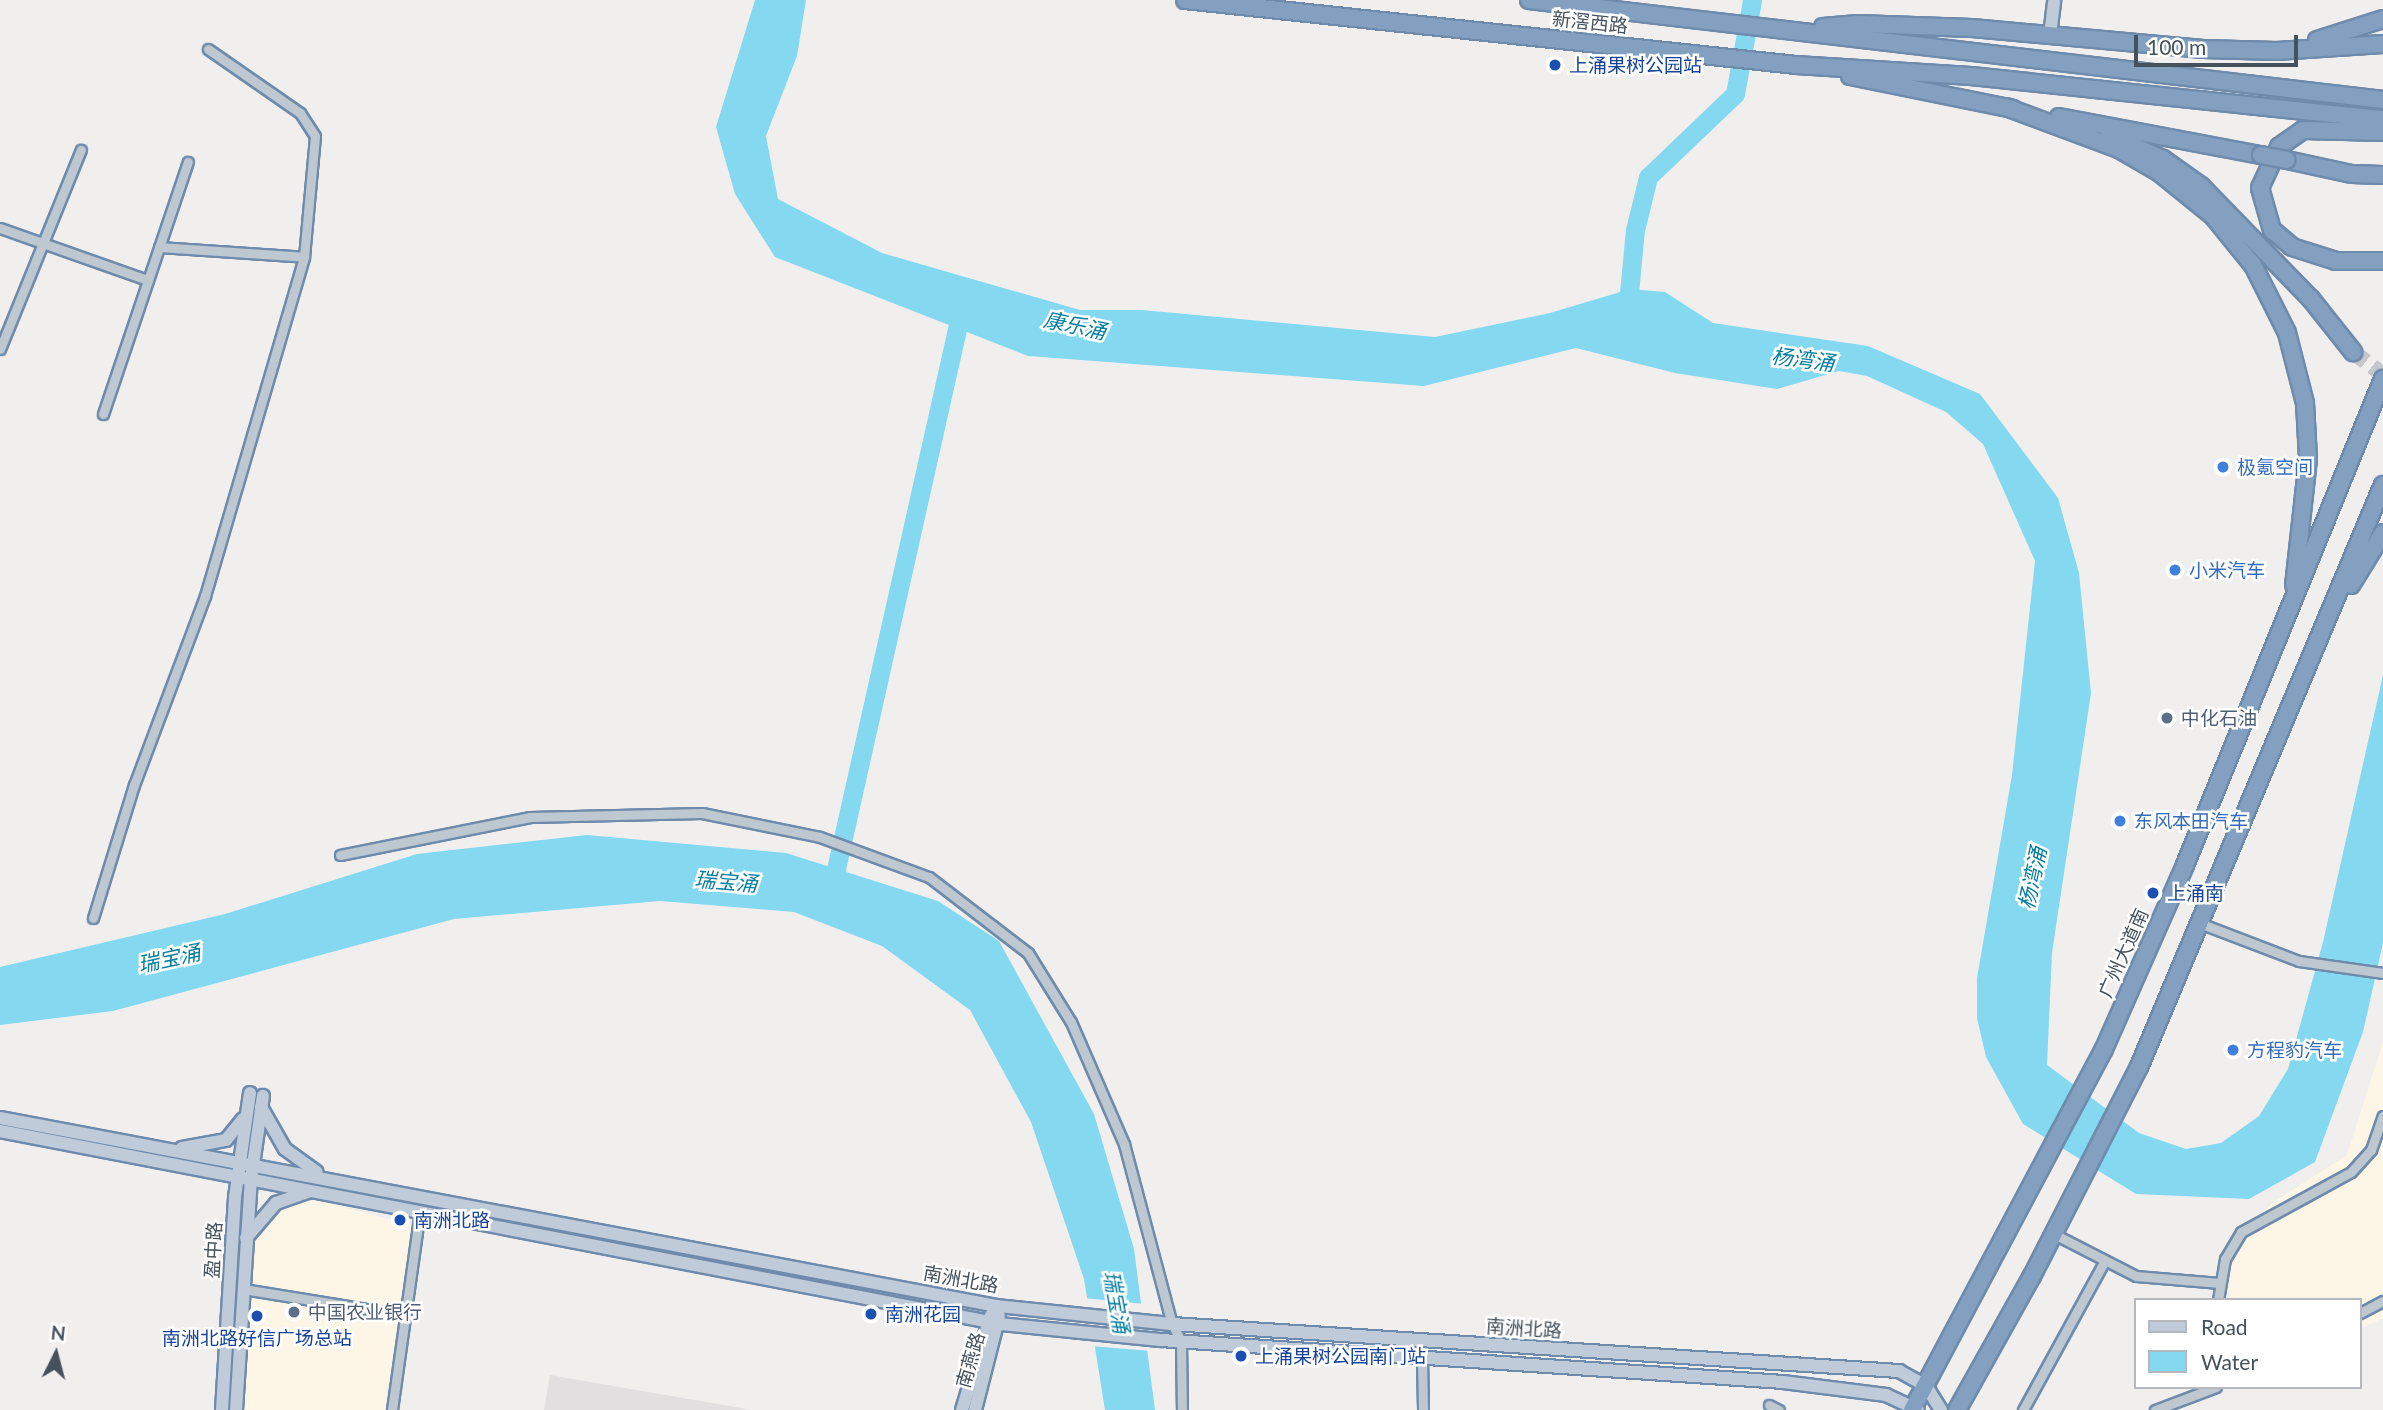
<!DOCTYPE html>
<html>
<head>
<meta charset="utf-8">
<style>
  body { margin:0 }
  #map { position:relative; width:2383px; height:1410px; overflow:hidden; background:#f1eeee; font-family:Lato,"Noto Sans SC",sans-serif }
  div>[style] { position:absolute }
  .commercial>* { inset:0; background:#fdf6e6 }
  .education>* { inset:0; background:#e2dfe0 }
  .water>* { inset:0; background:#84d9f1 }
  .pier>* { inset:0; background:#f1eeee }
  .river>* { height:19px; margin:-9.5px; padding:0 9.5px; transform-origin:9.5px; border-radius:9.5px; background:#84d9f1 }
  .highway-tunnel>* { height:16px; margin-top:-8px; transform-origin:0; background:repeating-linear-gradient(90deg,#c6c7ca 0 16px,transparent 0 24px) }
  .roads { filter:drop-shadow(2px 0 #6e8bac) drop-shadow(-2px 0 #6e8bac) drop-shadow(0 2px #6e8bac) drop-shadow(0 -2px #6e8bac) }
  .street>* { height:9px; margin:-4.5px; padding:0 4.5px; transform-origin:4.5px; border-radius:4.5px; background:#bec8d1 }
  .secondary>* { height:12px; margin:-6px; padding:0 6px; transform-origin:6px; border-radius:6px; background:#bfcbd8 }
  .highway>* { height:16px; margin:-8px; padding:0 8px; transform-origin:8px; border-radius:8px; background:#83a0c0 }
  .bridges { filter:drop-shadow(2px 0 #6e8bac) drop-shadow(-2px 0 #6e8bac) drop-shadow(0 2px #6e8bac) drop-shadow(0 -2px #6e8bac) }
  .highway-bridge>* { height:16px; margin:-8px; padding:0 8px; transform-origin:8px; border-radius:8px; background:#83a0c0 }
  .dots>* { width:19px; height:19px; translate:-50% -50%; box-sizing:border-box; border:4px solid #fff; border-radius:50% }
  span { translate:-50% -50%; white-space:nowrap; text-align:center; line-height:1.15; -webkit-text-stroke:5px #fff; paint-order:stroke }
  .street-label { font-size:19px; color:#45515c }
  .transit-label { font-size:19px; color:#164399 }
  .left { translate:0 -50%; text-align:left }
  .shop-label { font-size:19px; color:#366cbe }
  .service-label { font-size:19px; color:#4e5e75 }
  .water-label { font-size:21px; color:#057fa0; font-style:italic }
  .legend { position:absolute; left:2134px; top:1298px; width:228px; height:91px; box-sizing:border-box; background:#fff; border:2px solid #b5b9be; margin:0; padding:9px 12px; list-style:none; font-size:21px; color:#45515c }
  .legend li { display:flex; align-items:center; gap:14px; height:35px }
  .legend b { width:35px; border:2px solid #b5b9be }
  .north { position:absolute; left:21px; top:1319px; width:70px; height:70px; -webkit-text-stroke:5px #fff; paint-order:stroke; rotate:6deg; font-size:19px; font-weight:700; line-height:28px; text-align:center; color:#45515c }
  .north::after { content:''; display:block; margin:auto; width:24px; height:32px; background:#45515c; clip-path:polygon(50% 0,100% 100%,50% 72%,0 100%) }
  .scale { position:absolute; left:2134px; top:35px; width:164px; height:32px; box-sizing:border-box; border:4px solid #45515c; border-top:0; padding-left:9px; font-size:21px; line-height:24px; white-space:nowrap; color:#45515c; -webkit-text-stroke:5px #fff; paint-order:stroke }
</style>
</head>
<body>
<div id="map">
  <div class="commercial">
    <i style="clip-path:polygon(2383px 1042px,2383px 1318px,2360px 1329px,2360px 1300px,2231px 1300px,2218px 1253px,2274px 1202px,2347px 1155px)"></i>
    <i style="clip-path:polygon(315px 1200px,412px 1225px,385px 1410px,241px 1410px,254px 1237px,269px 1216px,288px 1205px)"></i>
  </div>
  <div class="education">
    <i style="clip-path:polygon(550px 1375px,752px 1410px,544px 1410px)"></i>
  </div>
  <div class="water">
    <i style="clip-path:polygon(755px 0,806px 0,797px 56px,766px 136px,778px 199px,882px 253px,1080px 310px,1142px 310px,1435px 337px,1550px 313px,1630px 289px,1665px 292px,1713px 323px,1868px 346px,1980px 394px,2058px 498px,2079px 573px,2091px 693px,2052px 953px,2047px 1065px,2139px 1133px,2186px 1149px,2221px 1143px,2259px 1116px,2288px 1069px,2323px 942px,2383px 675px,2383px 943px,2363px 1032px,2315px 1162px,2249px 1199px,2136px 1194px,2023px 1124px,1986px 1057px,1977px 1018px,1977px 978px,2012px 775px,2035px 561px,1983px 444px,1946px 412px,1867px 376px,1839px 371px,1777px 389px,1675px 373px,1576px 348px,1424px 386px,1028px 356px,775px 257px,735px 194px,716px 127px)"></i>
    <i style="clip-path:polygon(587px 835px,786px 853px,938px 901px,999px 941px,1094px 1114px,1134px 1249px,1155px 1410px,1105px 1410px,1084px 1279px,1031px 1122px,970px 1010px,882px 946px,794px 912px,660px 901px,454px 919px,113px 1011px,0 1025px,0 967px,225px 914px,417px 854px)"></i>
  </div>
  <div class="pier">
    <i style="clip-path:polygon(1083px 1298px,1145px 1304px,1151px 1351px,1091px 1346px)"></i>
  </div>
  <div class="river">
    <i style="left:1627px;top:314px;width:84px;rotate:-84.6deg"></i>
    <i style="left:1635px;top:230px;width:55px;rotate:-76.2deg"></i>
    <i style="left:1648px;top:177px;width:120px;rotate:-43.7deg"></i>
    <i style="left:1735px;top:94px;width:96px;rotate:-79.7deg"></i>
    <i style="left:841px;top:895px;width:26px;rotate:-101deg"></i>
    <i style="left:836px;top:869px;width:581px;rotate:-77.37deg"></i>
  </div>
  <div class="highway-tunnel">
    <i style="left:2353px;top:352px;width:38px;rotate:37deg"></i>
  </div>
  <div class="roads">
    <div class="street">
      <i style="left:0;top:228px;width:157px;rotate:19.4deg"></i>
      <i style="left:159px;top:247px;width:145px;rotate:3.9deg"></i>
      <i style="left:0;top:349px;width:215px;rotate:-67.9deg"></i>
      <i style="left:103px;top:414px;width:266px;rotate:-71.4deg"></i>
      <i style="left:340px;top:855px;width:194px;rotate:-11.3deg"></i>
      <i style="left:530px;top:817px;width:172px;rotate:-1.3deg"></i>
      <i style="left:702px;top:813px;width:120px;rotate:11.5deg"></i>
      <i style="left:820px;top:837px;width:116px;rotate:20.2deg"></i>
      <i style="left:929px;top:877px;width:125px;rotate:37.5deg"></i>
      <i style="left:1028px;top:953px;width:81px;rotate:58.1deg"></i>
      <i style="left:1071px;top:1022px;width:133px;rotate:66.5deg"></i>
      <i style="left:1124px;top:1144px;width:186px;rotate:75.1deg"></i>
      <i style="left:1172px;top:1324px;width:19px;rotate:62deg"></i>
      <i style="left:1181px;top:1341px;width:69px;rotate:89.2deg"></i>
      <i style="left:93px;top:918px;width:139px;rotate:-72.9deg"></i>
      <i style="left:134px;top:785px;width:202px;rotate:-69.4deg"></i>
      <i style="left:205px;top:596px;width:353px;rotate:-73.7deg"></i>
      <i style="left:304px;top:257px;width:121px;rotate:-84.8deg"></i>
      <i style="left:315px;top:136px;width:27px;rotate:-123deg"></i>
      <i style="left:300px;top:113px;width:112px;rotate:-145.2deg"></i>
      <i style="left:2202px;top:924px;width:104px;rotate:20.9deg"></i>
      <i style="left:2299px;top:961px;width:85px;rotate:8.1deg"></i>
      <i style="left:2054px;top:1234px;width:92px;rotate:27.1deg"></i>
      <i style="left:2136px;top:1276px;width:84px;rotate:4.8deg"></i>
      <i style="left:243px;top:1289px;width:163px;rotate:9.2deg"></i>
      <i style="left:2218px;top:1300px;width:42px;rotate:-80.3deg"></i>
      <i style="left:2225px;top:1259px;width:31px;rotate:-59deg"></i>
      <i style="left:2241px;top:1232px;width:125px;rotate:-28.6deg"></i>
      <i style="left:2351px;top:1172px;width:30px;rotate:-48deg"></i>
      <i style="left:2371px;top:1150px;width:36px;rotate:-71deg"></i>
      <i style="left:2360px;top:1313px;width:26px;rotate:-28deg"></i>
      <i style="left:1422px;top:1357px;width:53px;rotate:88.9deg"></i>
      <i style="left:1769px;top:1405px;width:11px;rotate:27deg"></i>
      <i style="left:392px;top:1410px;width:200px;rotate:-82deg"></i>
      <i style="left:2023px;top:1410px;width:169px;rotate:-61.3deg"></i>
      <i style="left:2155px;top:1410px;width:65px;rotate:-20.7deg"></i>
    </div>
    <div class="secondary">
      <i style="left:2050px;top:35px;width:35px;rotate:-83deg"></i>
      <i style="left:261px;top:1107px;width:48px;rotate:60.3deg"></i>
      <i style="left:285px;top:1149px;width:39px;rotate:36deg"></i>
      <i style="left:0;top:1118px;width:1015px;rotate:10.68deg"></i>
      <i style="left:997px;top:1306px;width:176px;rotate:5.9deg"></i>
      <i style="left:1172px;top:1324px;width:729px;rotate:3.7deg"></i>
      <i style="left:1899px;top:1371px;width:31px;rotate:29deg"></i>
      <i style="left:1926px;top:1386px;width:28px;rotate:58deg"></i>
      <i style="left:0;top:1131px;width:1018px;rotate:10.92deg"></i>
      <i style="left:1000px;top:1324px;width:162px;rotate:5.7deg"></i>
      <i style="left:1161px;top:1340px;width:623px;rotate:3.86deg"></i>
      <i style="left:1783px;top:1382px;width:104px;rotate:7.2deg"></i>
      <i style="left:1886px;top:1395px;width:35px;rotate:25deg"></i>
      <i style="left:182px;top:1148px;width:45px;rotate:-10.3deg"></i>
      <i style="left:226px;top:1140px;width:27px;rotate:-51deg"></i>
      <i style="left:246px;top:1238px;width:46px;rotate:-49.4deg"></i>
      <i style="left:276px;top:1203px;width:34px;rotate:-19deg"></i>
      <i style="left:222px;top:1410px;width:213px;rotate:-86.5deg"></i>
      <i style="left:235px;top:1197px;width:105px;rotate:-81.8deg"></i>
      <i style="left:236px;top:1410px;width:231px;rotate:-86.3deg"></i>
      <i style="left:251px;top:1179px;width:84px;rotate:-81.8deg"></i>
      <i style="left:962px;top:1410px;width:99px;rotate:-73deg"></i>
      <i style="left:975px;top:1410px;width:97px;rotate:-75.7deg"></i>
    </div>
    <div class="highway">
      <i style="left:1185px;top:0;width:614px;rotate:6.07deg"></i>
      <i style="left:1796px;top:65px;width:175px;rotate:3.6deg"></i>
      <i style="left:1971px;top:76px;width:414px;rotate:6deg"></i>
      <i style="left:1529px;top:0;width:860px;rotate:6.68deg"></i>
      <i style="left:1823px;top:27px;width:35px;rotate:-5deg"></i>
      <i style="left:1858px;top:24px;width:114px;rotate:2deg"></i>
      <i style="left:1972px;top:28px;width:232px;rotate:5.2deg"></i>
      <i style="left:2203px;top:49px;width:74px;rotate:1.5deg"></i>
      <i style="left:2277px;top:51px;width:106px;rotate:-3.8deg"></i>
      <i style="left:2317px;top:40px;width:69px;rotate:-17.7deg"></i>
      <i style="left:1850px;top:76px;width:166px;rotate:11.4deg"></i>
      <i style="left:2006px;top:107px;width:121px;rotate:20.4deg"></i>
      <i style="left:2119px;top:149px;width:48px;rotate:30.3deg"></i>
      <i style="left:2160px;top:173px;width:68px;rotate:39.1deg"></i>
      <i style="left:2213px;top:216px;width:63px;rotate:50.8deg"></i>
      <i style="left:2253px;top:265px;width:76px;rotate:63.4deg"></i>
      <i style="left:2287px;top:333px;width:72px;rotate:75.6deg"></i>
      <i style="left:2305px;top:403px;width:56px;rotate:86.9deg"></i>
      <i style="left:2308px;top:459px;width:127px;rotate:96.3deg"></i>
      <i style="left:2059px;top:117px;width:206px;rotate:10.7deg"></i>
      <i style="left:2383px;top:132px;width:80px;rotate:-178.6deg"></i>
      <i style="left:2303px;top:130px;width:29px;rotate:145deg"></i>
      <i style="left:2279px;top:147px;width:45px;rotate:114.9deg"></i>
      <i style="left:2260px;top:188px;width:44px;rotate:74.1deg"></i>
      <i style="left:2272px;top:230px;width:26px;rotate:40deg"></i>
      <i style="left:2292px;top:247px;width:46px;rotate:17.7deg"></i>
      <i style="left:2336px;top:261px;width:47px"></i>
      <i style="left:2109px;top:135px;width:59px;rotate:24deg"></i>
      <i style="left:2163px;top:159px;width:47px;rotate:35.4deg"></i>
      <i style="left:2201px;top:186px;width:158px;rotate:45.8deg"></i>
      <i style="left:2311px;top:299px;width:68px;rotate:51.6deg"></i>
      <i style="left:2287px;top:160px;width:66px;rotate:12.2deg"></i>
      <i style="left:2352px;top:174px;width:31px;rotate:2deg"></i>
      <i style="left:2351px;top:585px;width:61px;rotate:-58.4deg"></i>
      <i style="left:1912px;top:1410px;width:409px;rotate:-62deg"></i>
      <i style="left:2104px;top:1049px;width:201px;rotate:-66.2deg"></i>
      <i style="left:2185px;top:865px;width:525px;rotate:-67.83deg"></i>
      <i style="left:1957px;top:1410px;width:154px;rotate:-60.8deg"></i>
      <i style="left:2032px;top:1276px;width:235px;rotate:-62.9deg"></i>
      <i style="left:2139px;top:1067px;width:631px;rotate:-67.25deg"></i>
    </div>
  </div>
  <div class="bridges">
    <div class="highway-bridge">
      <i style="left:2261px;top:155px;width:26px;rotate:11deg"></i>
    </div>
  </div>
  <div class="dots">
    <i style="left:1555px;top:65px;background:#1a4fb4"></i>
    <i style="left:2223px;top:467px;background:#3f7fe0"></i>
    <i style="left:2175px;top:570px;background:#3f7fe0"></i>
    <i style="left:2167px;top:718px;background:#5c6f8a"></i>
    <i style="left:2120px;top:821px;background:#3f7fe0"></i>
    <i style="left:2153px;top:893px;background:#1a4fb4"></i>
    <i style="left:2233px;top:1050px;background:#3f7fe0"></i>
    <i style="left:400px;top:1220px;background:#1a4fb4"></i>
    <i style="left:294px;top:1312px;background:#5c6f8a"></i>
    <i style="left:871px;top:1314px;background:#1a4fb4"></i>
    <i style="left:257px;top:1316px;background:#1a4fb4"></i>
    <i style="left:1241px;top:1356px;background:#1a4fb4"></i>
  </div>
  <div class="street-label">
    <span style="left:1590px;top:22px;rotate:6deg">新滘西路</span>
    <span style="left:2123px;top:953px;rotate:-66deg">广州大道南</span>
    <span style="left:213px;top:1250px;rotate:-87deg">盈中路</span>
    <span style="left:961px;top:1279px;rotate:10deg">南洲北路</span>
    <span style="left:1524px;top:1328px;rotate:4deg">南洲北路</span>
    <span style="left:970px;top:1360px;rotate:-74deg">南燕路</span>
  </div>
  <div class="transit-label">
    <span class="left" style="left:1569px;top:65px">上涌果树公园站</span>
    <span class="left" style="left:2167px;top:893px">上涌南</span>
    <span class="left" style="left:414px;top:1220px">南洲北路</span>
    <span class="left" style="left:885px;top:1314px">南洲花园</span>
    <span style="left:257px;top:1338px">南洲北路好信广场总站</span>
    <span class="left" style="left:1255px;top:1356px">上涌果树公园南门站</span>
  </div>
  <div class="shop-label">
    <span class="left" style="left:2237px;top:467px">极氪空间</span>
    <span class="left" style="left:2189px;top:570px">小米汽车</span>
    <span class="left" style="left:2134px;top:821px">东风本田汽车</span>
    <span class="left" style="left:2247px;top:1050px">方程豹汽车</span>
  </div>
  <div class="service-label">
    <span class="left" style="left:2181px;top:718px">中化石油</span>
    <span class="left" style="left:308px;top:1312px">中国农业银行</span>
  </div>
  <div class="water-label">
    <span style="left:1075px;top:325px;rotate:12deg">康乐涌</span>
    <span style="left:1803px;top:359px;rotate:7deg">杨湾涌</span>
    <span style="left:2032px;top:878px;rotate:-78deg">杨湾涌</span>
    <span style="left:726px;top:881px;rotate:5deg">瑞宝涌</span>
    <span style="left:169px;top:958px;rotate:-12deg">瑞宝涌</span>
    <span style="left:1117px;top:1302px;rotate:80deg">瑞宝涌</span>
  </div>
  <ul class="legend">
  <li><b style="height:9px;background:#bfcbd8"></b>Road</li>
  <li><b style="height:19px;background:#84d9f1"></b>Water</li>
  </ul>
  <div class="north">N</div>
  <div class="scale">100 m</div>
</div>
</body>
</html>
